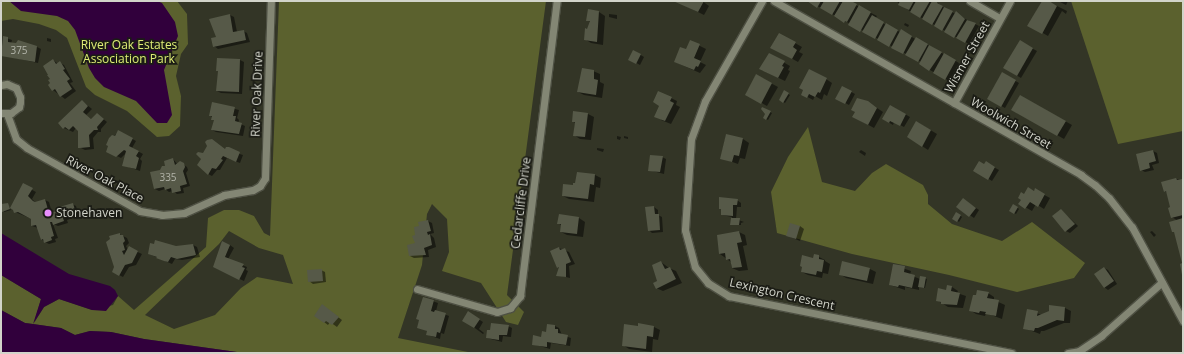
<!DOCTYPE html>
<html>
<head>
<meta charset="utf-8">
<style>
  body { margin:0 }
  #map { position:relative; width:1184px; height:354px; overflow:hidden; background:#333526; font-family:"Open Sans",sans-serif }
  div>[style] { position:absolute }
  .green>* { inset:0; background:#5b612e }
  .water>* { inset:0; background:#31003c }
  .shadow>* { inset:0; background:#0007 }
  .building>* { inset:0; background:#565948 }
  .roads { filter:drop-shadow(1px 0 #4e5043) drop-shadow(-1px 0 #4e5043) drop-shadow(0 1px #4e5043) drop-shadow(0 -1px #4e5043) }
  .minor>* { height:7px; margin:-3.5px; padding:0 3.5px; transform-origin:3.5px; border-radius:3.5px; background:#838674 }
  .dots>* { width:11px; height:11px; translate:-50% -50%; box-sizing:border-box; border:2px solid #1b1c15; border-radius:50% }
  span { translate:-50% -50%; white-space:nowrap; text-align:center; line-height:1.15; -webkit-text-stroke:3.5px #1b1c15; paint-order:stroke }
  .number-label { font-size:10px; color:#b3b5aa }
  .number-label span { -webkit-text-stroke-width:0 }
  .park-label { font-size:12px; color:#dfed76 }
  .street-label { font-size:12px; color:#d2d4ca }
  .poi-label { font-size:12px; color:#d2d4ca }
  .left { translate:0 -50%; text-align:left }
  .frame { position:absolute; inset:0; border:2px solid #d2d4ca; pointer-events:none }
</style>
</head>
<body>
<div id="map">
  <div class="green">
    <i style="clip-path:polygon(1px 1px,177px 1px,187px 14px,188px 44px,181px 54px,176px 76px,181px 96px,180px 126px,169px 136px,157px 137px,127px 111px,95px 95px,86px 87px,67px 38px,56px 30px,39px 24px,13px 19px,1px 21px)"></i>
    <i style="clip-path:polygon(evenodd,279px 1px,546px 1px,507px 295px,524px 312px,518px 325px,506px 322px,481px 283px,442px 271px,449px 252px,447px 219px,432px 204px,427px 214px,422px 265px,398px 338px,473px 353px,244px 353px,144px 339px,111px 332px,90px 331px,75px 335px,61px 328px,25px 323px,1px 310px,1px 275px,41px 299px,34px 323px,44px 307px,59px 299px,92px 310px,113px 305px,118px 296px,134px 310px,206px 247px,208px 218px,224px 210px,239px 210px,254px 216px,264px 233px,270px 236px,279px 1px,229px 231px,259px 248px,283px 255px,293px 284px,257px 277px,241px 288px,215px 315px,174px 329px,145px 315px,219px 244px,229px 231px)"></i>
    <i style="clip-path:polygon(1071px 1px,1183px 1px,1183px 131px,1118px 144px)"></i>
    <i style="clip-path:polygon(808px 127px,822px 182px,855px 191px,872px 173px,886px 164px,923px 185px,928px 195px,928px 204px,952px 224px,1002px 241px,1032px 222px,1085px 263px,1074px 278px,1017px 292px,949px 275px,852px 254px,777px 233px,771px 192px,788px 157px)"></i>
  </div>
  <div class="water">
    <i style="clip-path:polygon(9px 1px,157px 1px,162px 3px,175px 22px,178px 36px,164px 70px,172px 115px,167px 123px,157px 123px,136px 101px,104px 87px,95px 78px,89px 68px,75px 30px,68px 21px,57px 16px,21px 11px)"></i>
    <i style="clip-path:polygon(1px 233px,69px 274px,110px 286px,115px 290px,118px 296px,106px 311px,92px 310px,59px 299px,44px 307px,33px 324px,61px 328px,75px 335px,90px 331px,111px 332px,144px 339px,244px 353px,1px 353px,1px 310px,25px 323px,33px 324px,41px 299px,1px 275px)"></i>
  </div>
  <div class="shadow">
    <i style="clip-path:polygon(702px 1px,709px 6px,704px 15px,682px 4px)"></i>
    <i style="clip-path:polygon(808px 1px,848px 1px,877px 16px,875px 19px,886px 25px,900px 32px,901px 30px,915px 39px,916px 38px,959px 63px,949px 81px,930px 70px,921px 62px)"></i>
    <i style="clip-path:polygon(896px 1px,935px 1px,946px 9px,979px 26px,969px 44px,911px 12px)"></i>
    <i style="clip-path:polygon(1042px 1px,1047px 1px,1067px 11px,1066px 14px,1062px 11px,1048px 36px,1029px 25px)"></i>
    <i style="clip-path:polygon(1058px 1px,1068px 1px,1066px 5px)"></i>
    <i style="clip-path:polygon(589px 11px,599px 12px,605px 16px,603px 45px,591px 43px,585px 39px,591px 22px,587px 20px)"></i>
    <i style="clip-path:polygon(609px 14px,617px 15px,617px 19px,609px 17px)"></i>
    <i style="clip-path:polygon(230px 15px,234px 17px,237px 32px,243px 31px,247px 33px,250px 42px,218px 49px,214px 46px)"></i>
    <i style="clip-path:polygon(905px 23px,909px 25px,908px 27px,904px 25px)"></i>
    <i style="clip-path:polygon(779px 34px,802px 47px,799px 52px,803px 54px,798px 62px,771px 47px)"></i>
    <i style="clip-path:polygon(3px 37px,12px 40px,11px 44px,37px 47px,41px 49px,38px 63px,1px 55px)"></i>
    <i style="clip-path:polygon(47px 38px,51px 39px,51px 42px,47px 41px)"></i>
    <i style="clip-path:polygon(690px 41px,706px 49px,700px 62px,706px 65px,700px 73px,675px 62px,687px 50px)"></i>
    <i style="clip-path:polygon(1020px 42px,1037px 51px,1021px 78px,1005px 68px)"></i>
    <i style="clip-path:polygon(634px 51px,644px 57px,640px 65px,629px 59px)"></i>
    <i style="clip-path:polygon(769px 54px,790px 66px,788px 70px,790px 71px,785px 81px,766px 72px)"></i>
    <i style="clip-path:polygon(53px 60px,58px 64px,60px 63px,64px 65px,73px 82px,70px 83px,76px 91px,65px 99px,53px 90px,49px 85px,52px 83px)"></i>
    <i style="clip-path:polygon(240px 60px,244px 62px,242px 94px,221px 93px,217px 91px)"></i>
    <i style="clip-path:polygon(593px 71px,600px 74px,600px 82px,604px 84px,602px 98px,584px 95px,578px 92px)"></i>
    <i style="clip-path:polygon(1002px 73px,1019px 83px,1005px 108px,988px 99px)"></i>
    <i style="clip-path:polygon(756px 75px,778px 87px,767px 106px,746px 94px)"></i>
    <i style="clip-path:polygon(826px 79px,832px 83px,827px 96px,824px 94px,822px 100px,815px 96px,813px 100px,802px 94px)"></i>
    <i style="clip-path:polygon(842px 87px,855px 94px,849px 105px,836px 98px)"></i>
    <i style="clip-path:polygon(784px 92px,790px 95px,785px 103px,780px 100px)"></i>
    <i style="clip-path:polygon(1020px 96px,1072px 125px,1064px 139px,1013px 110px)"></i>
    <i style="clip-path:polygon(671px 98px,677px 101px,676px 105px,680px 107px,671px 124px,661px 120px)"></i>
    <i style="clip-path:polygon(82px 101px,92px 109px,86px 115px,92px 120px,97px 114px,107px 122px,101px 129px,101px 132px,98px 132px,93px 138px,94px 149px,85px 150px,79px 147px,79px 131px,76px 128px,73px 132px,64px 128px)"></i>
    <i style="clip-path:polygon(213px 103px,239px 110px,237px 118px,239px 120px,238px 123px,245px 126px,243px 136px,216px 132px,212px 130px,215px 120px,210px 115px)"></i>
    <i style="clip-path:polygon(891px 106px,910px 117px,904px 127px,894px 122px,893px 125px,883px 119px)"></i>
    <i style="clip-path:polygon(762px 108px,772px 113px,768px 120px,764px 118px,766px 114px)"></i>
    <i style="clip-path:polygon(877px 108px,883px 112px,874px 128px,854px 117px)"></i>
    <i style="clip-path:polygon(588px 114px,594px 117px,591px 140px,580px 139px,574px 135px,575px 123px,573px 121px)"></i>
    <i style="clip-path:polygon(917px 122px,937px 134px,928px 150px,922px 146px)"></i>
    <i style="clip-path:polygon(118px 131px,136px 141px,132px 148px,143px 154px,140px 159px,142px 161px,140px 171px,123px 165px,126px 153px,121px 158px,107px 151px,110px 146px,108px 145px)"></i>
    <i style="clip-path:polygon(726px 135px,743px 139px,749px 143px,745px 159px,740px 158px,738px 164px,721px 158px)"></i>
    <i style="clip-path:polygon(617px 136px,621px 137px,620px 140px,617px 139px)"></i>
    <i style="clip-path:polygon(624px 136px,628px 137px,628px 139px,624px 138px)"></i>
    <i style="clip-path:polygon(597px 148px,604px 149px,603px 152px,597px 150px)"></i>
    <i style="clip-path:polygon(226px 150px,243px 155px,240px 163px,227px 158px,220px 170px,217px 170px,212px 176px,208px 174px,202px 159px,203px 154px)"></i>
    <i style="clip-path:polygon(861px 150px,866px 153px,865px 156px,859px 152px)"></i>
    <i style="clip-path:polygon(1153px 151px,1157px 153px,1159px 163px,1152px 165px,1154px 170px,1145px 172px,1141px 170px)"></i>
    <i style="clip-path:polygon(662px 157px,666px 159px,664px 174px,649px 170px)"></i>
    <i style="clip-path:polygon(173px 159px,178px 165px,181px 163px,187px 167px,188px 170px,186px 173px,190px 186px,183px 188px,184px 193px,177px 194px,173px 191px,169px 192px,165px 189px,159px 191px,155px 189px,151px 173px,160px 171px)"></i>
    <i style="clip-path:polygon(986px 163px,999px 170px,992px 181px,974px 170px)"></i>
    <i style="clip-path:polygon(595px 175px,601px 178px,600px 188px,596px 187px,594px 202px,569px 199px,563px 196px,573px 186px)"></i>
    <i style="clip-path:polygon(1176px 179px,1183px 180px,1183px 263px,1176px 233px,1172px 231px,1178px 221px,1172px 217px,1172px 208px,1168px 193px,1165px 191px)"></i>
    <i style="clip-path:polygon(23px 185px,36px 192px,32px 199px,36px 203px,45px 200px,49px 202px,52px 213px,72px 204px,76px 206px,79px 216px,67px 220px,68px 223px,58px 226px,53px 224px,58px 238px,55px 239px,56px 242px,49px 244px,45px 242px,41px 239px,38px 228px,32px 226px,32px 219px,15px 212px)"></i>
    <i style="clip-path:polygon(1035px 190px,1050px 198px,1044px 209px,1036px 204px,1032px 211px,1020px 204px,1025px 196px)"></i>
    <i style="clip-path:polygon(737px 200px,741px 203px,741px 207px,737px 207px,736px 219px,744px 222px,741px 223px,741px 225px,733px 225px,732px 224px,732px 217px,722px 215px)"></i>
    <i style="clip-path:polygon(967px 202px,979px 210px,974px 218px,958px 207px)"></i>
    <i style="clip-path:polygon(7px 204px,11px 210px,4px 212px,1px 205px)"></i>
    <i style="clip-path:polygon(1014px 205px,1019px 209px,1016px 214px,1010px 211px)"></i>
    <i style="clip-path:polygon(654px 207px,658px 210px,658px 215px,662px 217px,663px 232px,652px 233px,649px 230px)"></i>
    <i style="clip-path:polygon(1061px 210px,1078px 226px,1070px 233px,1066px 231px)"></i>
    <i style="clip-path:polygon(957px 213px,962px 217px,959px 222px,954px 218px)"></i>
    <i style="clip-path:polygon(579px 218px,585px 222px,583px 237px,567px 235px,561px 232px,561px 225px,558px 223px)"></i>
    <i style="clip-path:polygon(428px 221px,432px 223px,434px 233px,430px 234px,434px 238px,436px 247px,428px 250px,429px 257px,414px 258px,410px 256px,417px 244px,417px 235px,420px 227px)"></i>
    <i style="clip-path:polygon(800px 226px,804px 229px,800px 241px,788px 236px)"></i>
    <i style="clip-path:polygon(1152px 231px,1156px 235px,1154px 237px,1150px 232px)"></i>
    <i style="clip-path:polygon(739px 232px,745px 235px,747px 245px,743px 246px,748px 270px,739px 271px,732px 268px,731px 262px,720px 254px,718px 236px)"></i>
    <i style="clip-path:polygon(119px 234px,127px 238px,129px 243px,126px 246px,128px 250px,129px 248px,142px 254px,136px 265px,129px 267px,123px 277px,113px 272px,115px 267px)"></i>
    <i style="clip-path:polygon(193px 245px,197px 247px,200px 257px,182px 260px,175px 259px,172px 264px,149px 254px)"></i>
    <i style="clip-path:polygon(230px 245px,234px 248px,228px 259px,247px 267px,246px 270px,248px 271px,244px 281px,218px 269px)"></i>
    <i style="clip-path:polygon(559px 248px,569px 252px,575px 264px,569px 266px,570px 278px,558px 275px,560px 268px,558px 267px)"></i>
    <i style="clip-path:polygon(815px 255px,825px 260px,825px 261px,830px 264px,828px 274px,823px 273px,822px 278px,808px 275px,802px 272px,814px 259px)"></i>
    <i style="clip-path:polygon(661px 262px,669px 268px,676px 271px,682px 283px,663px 291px,656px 288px)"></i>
    <i style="clip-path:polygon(843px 263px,870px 269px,876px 272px,873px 284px,846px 278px,840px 274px)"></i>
    <i style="clip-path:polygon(894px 265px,911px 271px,910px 275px,920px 279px,921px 277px,927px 279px,925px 288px,919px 287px,919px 290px,905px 287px,905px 290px,890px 285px)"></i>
    <i style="clip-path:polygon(1104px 268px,1108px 270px,1117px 284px,1108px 290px,1104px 287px)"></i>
    <i style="clip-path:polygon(321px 270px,325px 272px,326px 282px,313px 284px,309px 281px)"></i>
    <i style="clip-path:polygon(952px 287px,958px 291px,957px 293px,966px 296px,963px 308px,948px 307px,937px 300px)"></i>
    <i style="clip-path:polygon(988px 293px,994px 297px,994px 300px,1005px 305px,1002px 319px,986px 313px,985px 316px,976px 314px,970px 310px)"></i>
    <i style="clip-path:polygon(424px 298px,438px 303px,436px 311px,449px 316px,444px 334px,441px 333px,440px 339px,431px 336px,427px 334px,428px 331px,418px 327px)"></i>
    <i style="clip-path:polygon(1050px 306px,1065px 308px,1071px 311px,1070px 323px,1064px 323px,1044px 331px,1041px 331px,1040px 334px,1024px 328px,1028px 310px,1042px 315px,1050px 311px)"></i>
    <i style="clip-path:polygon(326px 308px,342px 320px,337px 327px,330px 322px,328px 325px,324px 322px)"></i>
    <i style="clip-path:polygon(472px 315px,483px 322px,479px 329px,484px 333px,483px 334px,464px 320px)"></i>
    <i style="clip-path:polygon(508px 326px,512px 328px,511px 337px,503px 336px,502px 342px,487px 338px)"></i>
    <i style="clip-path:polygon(555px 326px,559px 328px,562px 335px,571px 338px,570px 346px,551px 343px,550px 349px,533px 344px)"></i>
    <i style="clip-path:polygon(654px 327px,660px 330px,658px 340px,653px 339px,652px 352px,629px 349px,623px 345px)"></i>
  </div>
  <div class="building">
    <i style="clip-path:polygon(673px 1px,704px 1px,698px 12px)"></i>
    <i style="clip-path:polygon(807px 1px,821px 1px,817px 8px)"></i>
    <i style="clip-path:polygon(824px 1px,840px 1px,832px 15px,820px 8px)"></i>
    <i style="clip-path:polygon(843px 1px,851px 1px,857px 4px,847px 22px,845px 21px,844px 23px,834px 16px)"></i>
    <i style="clip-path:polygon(900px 1px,914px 1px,909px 10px,898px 5px)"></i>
    <i style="clip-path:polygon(916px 1px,930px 1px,920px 18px,910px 12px)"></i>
    <i style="clip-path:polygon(932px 1px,938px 1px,937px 3px,943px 6px,932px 25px,922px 19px)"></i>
    <i style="clip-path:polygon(1042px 1px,1049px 1px,1057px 6px,1042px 34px,1027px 26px)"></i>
    <i style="clip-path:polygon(859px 5px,871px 12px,860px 32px,848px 25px)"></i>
    <i style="clip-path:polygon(944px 7px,953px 11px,942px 31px,934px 26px)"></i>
    <i style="clip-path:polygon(588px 9px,599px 11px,597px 42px,584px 40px,585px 28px,587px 29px,590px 21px,586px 21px)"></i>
    <i style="clip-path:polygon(956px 11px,965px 19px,954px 38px,944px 32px)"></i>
    <i style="clip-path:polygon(230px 14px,233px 32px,244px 30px,246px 40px,213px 47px,211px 38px,216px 37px,209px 19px)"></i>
    <i style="clip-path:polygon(872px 15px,884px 22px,875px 39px,862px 32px)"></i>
    <i style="clip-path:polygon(967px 20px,976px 23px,965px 43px,956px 38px)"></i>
    <i style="clip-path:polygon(886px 23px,898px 30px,889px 47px,877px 40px)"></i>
    <i style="clip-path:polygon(901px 29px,912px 36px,903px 54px,891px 48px)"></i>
    <i style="clip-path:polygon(779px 33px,796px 42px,793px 47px,797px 50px,792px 59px,770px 48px)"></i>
    <i style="clip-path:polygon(3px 36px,8px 37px,8px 42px,16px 43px,18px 40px,37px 46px,35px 62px,1px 56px)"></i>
    <i style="clip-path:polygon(916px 37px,928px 44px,918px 62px,905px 55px)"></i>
    <i style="clip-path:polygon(690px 40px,700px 44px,694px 58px,701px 61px,698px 67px,696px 66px,694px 70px,674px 62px,680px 47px,686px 49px)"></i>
    <i style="clip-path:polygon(1020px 40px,1033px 48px,1017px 76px,1003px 68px)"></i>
    <i style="clip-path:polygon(929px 45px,942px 52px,929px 71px,919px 64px)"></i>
    <i style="clip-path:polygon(633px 50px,641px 54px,636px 64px,628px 60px)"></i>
    <i style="clip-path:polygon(769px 53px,785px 61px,782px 66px,784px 67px,778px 78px,759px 69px)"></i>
    <i style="clip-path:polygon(944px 53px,956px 60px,945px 80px,933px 73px)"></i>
    <i style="clip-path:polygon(217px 58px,240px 59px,239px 92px,216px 91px,218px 71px,216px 71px)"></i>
    <i style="clip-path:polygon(53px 59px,56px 64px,60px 61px,65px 69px,63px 70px,70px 79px,67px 81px,72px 89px,60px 97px,55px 89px,52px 91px,48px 85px,50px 83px,48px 80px,50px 79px,47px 75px,48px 75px,43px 66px)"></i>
    <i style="clip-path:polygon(582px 68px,594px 70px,594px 79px,598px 80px,596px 95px,577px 92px)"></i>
    <i style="clip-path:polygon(809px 69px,827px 78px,820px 93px,818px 92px,815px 97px,809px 94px,807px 98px,801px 95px,803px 90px,799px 88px)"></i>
    <i style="clip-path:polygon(1002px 72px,1016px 80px,1001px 107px,987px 99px)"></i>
    <i style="clip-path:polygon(756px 74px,772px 83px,761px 104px,745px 95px)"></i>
    <i style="clip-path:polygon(842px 86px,852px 91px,845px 104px,835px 99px)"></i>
    <i style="clip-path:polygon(784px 90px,789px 93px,783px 103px,779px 100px)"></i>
    <i style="clip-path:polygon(658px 91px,672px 97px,670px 101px,674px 103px,665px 121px,654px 117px,659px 106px,653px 102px)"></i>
    <i style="clip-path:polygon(1020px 95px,1066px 121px,1057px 136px,1011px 110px)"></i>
    <i style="clip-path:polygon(857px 98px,868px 101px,877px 108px,868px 125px,852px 117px,855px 112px,851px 110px)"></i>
    <i style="clip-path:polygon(82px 100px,88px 106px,83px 112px,91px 119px,97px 113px,104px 119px,97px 127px,98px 130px,94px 130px,89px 135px,90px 147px,80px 148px,78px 148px,78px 131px,73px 126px,69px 130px,65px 127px,63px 129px,58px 123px)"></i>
    <i style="clip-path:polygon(212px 102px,235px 107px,233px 116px,236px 116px,235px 121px,242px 123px,239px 134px,211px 130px,214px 120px,211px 120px,212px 116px,209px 116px)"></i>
    <i style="clip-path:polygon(890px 105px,906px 114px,900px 126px,890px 121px,889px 123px,882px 119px)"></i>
    <i style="clip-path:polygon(762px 107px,771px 111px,766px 120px,763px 118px,765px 114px,761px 109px)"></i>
    <i style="clip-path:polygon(573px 111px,588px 113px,585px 137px,573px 136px,575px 122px,572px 122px)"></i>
    <i style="clip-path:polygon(916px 121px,931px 130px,922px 147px,907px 137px)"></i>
    <i style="clip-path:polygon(118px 130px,133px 138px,129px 146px,139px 151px,136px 156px,139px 158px,136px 169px,122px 166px,126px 151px,124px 150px,116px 157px,106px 152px,108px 146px,106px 145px,109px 138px,112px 135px,115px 136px)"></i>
    <i style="clip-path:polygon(726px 134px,743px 138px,739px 156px,734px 155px,732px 162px,720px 159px)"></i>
    <i style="clip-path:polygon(212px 139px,225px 149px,226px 147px,229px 147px,240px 152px,236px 162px,223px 156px,221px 159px,223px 160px,216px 169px,212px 168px,208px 175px,197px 165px,201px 159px,196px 154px,198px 152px,203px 153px,207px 146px,205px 142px,207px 140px)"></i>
    <i style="clip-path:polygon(1153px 150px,1156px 161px,1149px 163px,1150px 168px,1140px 171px,1136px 154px)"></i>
    <i style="clip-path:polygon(650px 155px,663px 156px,660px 172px,648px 171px)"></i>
    <i style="clip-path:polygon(173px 158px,175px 165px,180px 161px,184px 163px,185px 167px,183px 171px,187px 184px,180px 186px,181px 191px,172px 193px,171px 188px,165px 190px,164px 187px,154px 189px,150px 172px,160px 170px,162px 166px,165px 166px,164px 161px)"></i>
    <i style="clip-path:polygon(979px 161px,984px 164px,986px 161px,995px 167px,988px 180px,973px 171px)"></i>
    <i style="clip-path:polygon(577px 172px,595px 174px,594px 185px,590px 184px,588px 199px,562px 196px,563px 184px,573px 185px,573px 183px,575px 183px)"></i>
    <i style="clip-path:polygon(1176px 178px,1177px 180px,1182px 179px,1183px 181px,1183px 215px,1171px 218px,1168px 208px,1170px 207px,1166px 191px,1164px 192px,1161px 182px)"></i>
    <i style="clip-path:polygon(23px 183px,33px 188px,28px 196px,33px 201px,35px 202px,45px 199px,49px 213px,57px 211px,56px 208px,73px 203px,76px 214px,63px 218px,64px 221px,53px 225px,52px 222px,50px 222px,54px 236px,51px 237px,52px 240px,44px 243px,43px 239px,41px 240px,36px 225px,31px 226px,31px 219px,18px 212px,14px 213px,13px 210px,10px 208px)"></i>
    <i style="clip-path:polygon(1028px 187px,1034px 191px,1035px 188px,1045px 194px,1038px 207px,1030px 202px,1025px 209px,1018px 204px,1021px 200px,1018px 198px,1021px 192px,1024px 194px)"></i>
    <i style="clip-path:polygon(719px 197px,738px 199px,737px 205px,733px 205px,733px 216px,721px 215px,721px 209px,719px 209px)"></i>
    <i style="clip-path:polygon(963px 198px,976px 208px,969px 217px,956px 207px)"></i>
    <i style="clip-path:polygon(8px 203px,10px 209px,2px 212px,1px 204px)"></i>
    <i style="clip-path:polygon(1013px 204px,1018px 207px,1014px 214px,1009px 211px)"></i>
    <i style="clip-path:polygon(654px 206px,655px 214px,659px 214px,660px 230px,648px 231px,645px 207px)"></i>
    <i style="clip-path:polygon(1061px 209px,1075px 224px,1065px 232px,1052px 216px)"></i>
    <i style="clip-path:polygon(956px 212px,961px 215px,957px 222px,952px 219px)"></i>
    <i style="clip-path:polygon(559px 214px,579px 217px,577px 234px,560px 232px,561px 224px,557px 224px)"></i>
    <i style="clip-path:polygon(731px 218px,740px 218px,739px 225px,730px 225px)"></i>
    <i style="clip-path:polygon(1183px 218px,1183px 275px,1182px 275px,1180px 264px,1182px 263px,1174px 232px,1172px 232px,1169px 222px)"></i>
    <i style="clip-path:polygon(428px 220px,431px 231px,427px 232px,428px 235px,430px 234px,432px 245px,424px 248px,426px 255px,409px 256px,407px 245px,415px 243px,412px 236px,415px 235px,414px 227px,419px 226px,418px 222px)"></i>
    <i style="clip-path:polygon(790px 223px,800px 226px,796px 239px,786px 236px)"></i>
    <i style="clip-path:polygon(739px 231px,742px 242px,737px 243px,742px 267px,732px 268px,730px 259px,726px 260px,725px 253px,719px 254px,717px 235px)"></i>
    <i style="clip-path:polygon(120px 233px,120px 235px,123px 235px,125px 241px,123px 243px,125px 250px,122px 251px,124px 255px,129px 246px,138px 251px,132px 263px,125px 265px,119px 276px,112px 272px,114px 267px,106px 242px,110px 239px,109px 236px)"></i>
    <i style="clip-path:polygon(155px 240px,176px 246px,193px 244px,196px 255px,177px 259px,171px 257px,168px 262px,164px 261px,156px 258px,157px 257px,148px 254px,150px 243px,154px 244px)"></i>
    <i style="clip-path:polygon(222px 241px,230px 245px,225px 257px,244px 264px,242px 267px,245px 268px,239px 280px,213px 267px)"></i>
    <i style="clip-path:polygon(559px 247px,560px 250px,565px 248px,571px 262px,566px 264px,566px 277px,556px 276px,559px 267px,557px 268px,550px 251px)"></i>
    <i style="clip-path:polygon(814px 254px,819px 255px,819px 259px,824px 260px,822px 272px,817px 271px,816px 275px,801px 272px,802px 267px,800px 266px,802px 255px,813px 258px)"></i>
    <i style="clip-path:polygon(661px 261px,665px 269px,670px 267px,676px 279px,656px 289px,653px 283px,657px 281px,652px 265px)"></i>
    <i style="clip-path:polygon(842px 261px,870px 268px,867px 281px,839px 275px)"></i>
    <i style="clip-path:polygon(893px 264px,905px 266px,904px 272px,915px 275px,912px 288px,899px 285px,898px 287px,889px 285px)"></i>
    <i style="clip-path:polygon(1104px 267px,1114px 281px,1104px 288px,1094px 274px)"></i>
    <i style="clip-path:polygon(322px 269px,323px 281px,308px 282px,307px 270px)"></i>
    <i style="clip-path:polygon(920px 276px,926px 277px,924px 288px,918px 287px)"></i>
    <i style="clip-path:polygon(947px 285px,952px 286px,951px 291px,960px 293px,957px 305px,941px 304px,941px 302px,936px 301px,938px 288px,946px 290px)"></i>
    <i style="clip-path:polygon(977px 290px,989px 292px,987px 298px,999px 300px,996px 316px,985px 314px,986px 312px,980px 311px,979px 313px,969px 311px,973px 295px,976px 295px)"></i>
    <i style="clip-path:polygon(423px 297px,434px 300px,431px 311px,434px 312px,435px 310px,446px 313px,440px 333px,437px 332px,436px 337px,426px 335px,427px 331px,417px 328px,419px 320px,416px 319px)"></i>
    <i style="clip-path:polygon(322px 304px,339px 317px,332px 325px,326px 321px,324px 323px,314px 316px)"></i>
    <i style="clip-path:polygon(1049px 305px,1065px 307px,1064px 321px,1057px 320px,1038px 328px,1035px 328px,1034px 331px,1023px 329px,1027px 309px,1038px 311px,1037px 316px,1049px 311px)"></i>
    <i style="clip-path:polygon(468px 311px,480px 319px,474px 328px,462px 321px)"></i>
    <i style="clip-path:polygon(491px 323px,509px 325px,507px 335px,499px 335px,499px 340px,486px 338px,487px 330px,490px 330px)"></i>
    <i style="clip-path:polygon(638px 323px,654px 326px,653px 337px,647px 336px,646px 349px,622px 346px,624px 324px,638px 326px)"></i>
    <i style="clip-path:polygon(547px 324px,555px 325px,555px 329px,558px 329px,558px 333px,568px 335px,566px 345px,547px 342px,547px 347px,532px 345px,533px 335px,541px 337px,542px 331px,546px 332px)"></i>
  </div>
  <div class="roads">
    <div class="minor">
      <i style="left:762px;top:1px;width:115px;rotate:119.7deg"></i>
      <i style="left:705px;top:101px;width:40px;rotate:110.2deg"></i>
      <i style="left:691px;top:139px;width:91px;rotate:93.8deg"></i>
      <i style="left:685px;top:230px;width:38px;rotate:75deg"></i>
      <i style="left:695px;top:267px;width:21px;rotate:51deg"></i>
      <i style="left:708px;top:283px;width:25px;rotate:32deg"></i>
      <i style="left:729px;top:296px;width:288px;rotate:11.4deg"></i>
      <i style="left:774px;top:1px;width:353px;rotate:29.5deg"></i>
      <i style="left:1081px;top:175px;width:17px;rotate:36deg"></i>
      <i style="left:1095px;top:185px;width:19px;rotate:43deg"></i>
      <i style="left:1109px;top:198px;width:37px;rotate:52deg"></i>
      <i style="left:1132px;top:227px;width:107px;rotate:61.5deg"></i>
      <i style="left:970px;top:1px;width:34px;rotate:30deg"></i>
      <i style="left:1px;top:85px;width:6px;rotate:-9deg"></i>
      <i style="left:7px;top:84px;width:10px;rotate:24deg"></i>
      <i style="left:16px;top:88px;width:10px;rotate:66deg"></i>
      <i style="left:20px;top:97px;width:5px;rotate:90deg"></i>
      <i style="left:20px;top:102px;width:5px;rotate:101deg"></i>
      <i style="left:19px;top:107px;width:10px;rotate:143deg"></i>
      <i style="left:11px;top:113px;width:10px;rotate:180deg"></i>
      <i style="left:954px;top:103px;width:116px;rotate:-61.2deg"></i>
      <i style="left:7px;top:114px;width:27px;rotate:70deg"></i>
      <i style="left:16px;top:139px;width:14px;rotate:39deg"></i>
      <i style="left:27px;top:148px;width:129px;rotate:29.1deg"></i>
      <i style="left:140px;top:211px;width:22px;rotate:10deg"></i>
      <i style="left:162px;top:215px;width:22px;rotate:-5deg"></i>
      <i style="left:184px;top:213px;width:44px;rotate:-24.2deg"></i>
      <i style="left:224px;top:195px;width:29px;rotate:-10deg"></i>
      <i style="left:253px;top:190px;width:8px;rotate:-30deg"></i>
      <i style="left:260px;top:186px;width:9px;rotate:-58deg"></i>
      <i style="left:265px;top:178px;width:177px;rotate:-88.1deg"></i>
      <i style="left:417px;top:289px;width:83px;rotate:16deg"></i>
      <i style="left:497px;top:312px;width:14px;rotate:-17deg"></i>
      <i style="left:510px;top:308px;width:16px;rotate:-50deg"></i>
      <i style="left:520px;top:296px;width:297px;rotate:-82.9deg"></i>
      <i style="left:1068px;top:353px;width:11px;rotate:-10deg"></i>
      <i style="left:1079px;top:351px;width:27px;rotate:-34deg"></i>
      <i style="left:1101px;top:336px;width:81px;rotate:-41.5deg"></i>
    </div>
  </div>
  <div class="dots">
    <i style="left:48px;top:213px;background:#e98efe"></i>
  </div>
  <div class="number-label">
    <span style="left:19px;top:51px">375</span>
    <span style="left:168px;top:178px">335</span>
  </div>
  <div class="park-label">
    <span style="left:129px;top:52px">River Oak Estates<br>Association Park</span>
  </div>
  <div class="street-label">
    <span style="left:967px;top:57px;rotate:-61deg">Wismer Street</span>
    <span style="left:257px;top:94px;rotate:-88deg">River Oak Drive</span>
    <span style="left:1011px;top:123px;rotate:30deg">Woolwich Street</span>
    <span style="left:105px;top:179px;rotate:28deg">River Oak Place</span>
    <span style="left:521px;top:203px;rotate:-83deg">Cedarcliffe Drive</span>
    <span style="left:782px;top:294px;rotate:13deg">Lexington Crescent</span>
  </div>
  <div class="poi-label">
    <span class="left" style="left:56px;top:213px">Stonehaven</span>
  </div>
  <div class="frame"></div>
</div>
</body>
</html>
